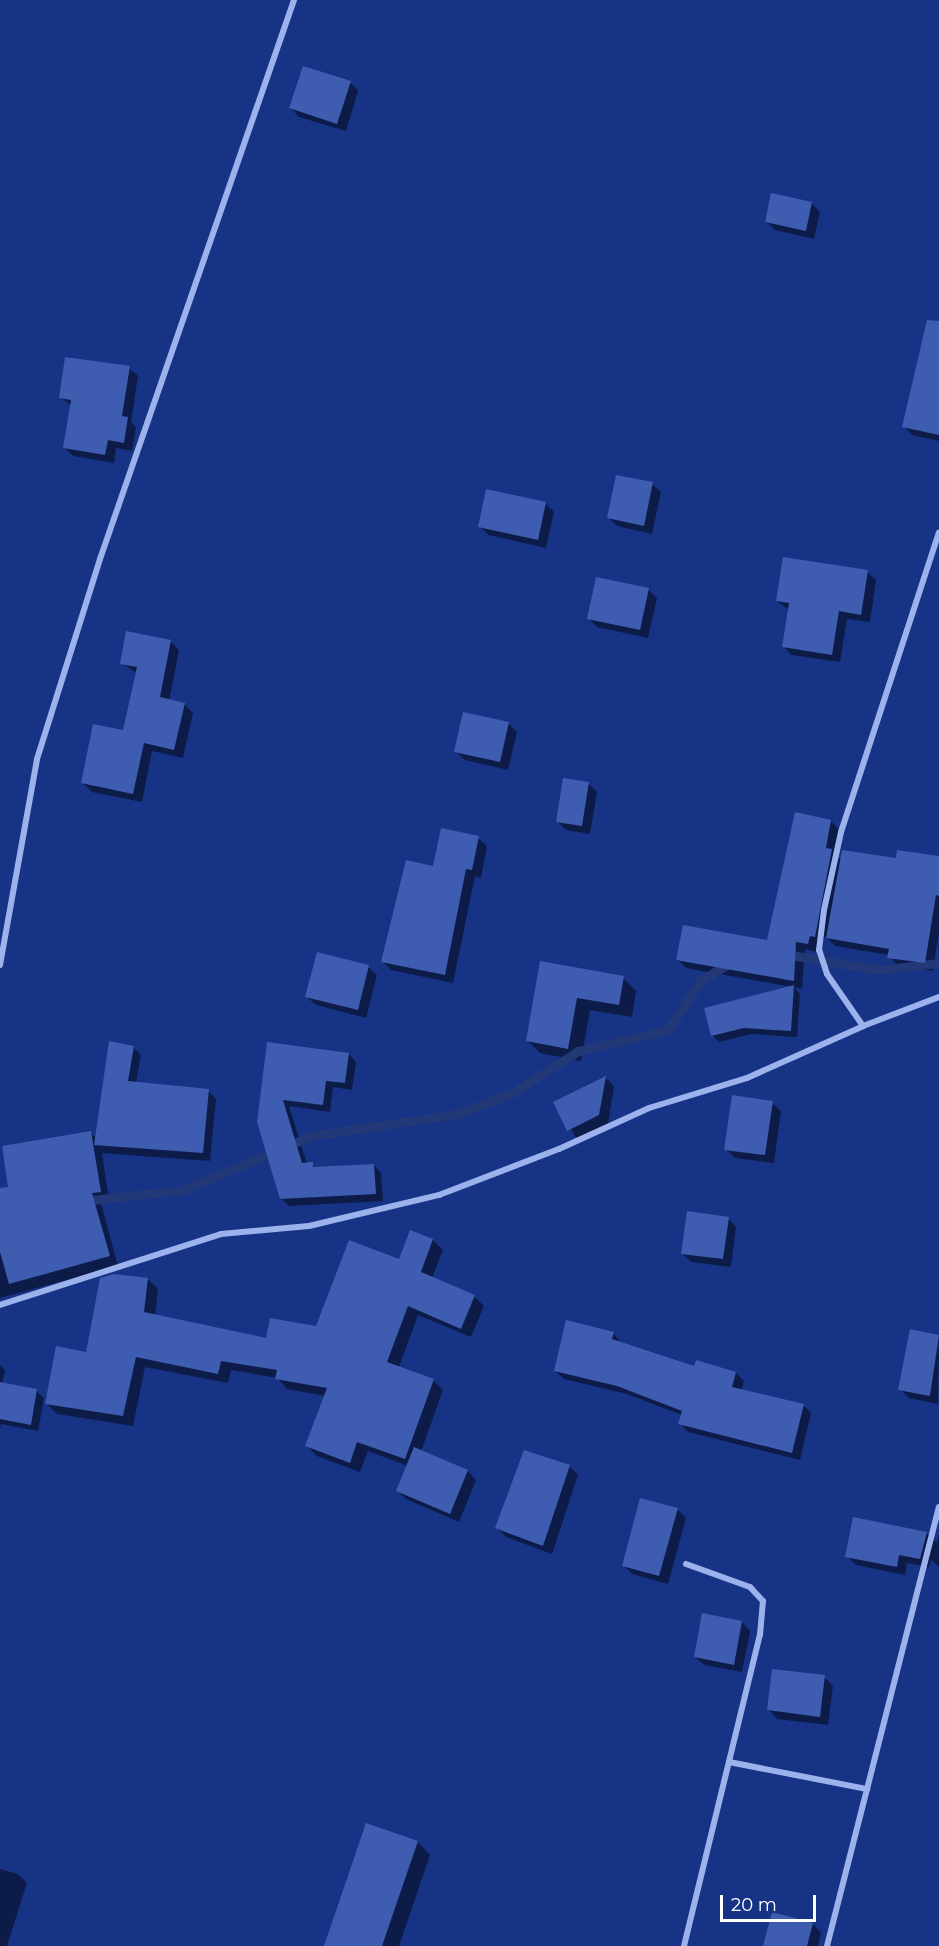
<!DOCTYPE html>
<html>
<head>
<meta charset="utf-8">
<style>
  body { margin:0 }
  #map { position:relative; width:939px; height:1946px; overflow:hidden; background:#173386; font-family:Montserrat,sans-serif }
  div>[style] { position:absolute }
  .shadow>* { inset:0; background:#0007 }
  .stream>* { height:9px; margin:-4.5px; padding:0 4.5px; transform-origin:4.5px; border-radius:4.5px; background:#233977 }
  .building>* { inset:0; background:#3f5db0 }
  .street>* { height:6px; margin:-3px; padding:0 3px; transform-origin:3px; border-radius:3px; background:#9cb2ed }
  span { translate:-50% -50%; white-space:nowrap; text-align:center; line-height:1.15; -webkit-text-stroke:4.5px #173386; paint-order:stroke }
  .scale { position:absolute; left:720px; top:1895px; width:96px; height:27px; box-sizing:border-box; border:3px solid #fff; border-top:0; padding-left:8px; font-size:18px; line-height:21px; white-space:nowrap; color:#fff; -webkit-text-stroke:4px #173386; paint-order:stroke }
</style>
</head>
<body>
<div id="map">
  <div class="shadow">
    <i style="clip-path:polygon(350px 82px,358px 91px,346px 131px,299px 117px,291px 108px)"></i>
    <i style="clip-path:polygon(811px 203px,820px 212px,814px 239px,775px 230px,766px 222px)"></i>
    <i style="clip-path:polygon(939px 347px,939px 441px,912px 435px,904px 426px)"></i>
    <i style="clip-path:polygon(129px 368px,138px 376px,131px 422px,136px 427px,132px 451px,116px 448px,114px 463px,73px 456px,65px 448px,72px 406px,60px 397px)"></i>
    <i style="clip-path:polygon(652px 484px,661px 492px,652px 534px,617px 526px,608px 517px)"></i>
    <i style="clip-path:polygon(545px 503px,554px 512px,546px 548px,489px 535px,480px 527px)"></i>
    <i style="clip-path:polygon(867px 572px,876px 580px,870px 622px,847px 619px,840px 662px,792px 655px,783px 646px,789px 610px,777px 601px)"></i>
    <i style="clip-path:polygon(648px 589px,657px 598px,648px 638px,597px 627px,589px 619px)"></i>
    <i style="clip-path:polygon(170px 641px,179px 650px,169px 701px,184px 704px,193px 713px,183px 758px,152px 751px,142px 802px,92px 792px,83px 783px,124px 732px,137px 673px,121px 663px)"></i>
    <i style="clip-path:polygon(508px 723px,517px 732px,508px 770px,465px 760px,456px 752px)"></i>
    <i style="clip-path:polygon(589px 784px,597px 792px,590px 834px,566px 830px,557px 821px)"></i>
    <i style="clip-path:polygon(831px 821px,839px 830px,835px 854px,842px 861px,939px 858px,939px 931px,933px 971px,897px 965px,889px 955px,835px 946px,825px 936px,817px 952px,805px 949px,802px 989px,794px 987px,800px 994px,797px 1037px,751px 1034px,719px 1042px,712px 1035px,792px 987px,686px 968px,678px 960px,768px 942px)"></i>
    <i style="clip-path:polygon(478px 838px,487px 846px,481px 878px,475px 876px,453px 983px,391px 970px,383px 962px,434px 868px)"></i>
    <i style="clip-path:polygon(541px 963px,623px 978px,636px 991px,632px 1017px,590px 1010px,581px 1061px,540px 1053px,527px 1040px)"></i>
    <i style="clip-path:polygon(368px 967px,377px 975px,366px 1018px,316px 1005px,307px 997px)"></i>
    <i style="clip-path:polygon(269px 1044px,349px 1054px,356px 1062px,352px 1090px,333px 1087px,330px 1112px,289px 1106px,307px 1164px,317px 1168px,374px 1165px,381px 1173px,383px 1201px,289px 1206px,281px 1199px)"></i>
    <i style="clip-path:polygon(133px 1047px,141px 1055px,136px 1083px,208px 1091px,216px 1099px,210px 1161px,102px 1153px,109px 1201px,101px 1203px,118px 1266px,0 1298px,0 1189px,10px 1188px,91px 1133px,96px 1138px)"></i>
    <i style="clip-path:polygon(606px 1078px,614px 1086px,608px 1124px,577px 1139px,555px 1103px)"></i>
    <i style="clip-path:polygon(772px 1103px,781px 1111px,774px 1163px,735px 1158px,726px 1149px)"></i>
    <i style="clip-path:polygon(728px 1218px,736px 1227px,731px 1267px,691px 1262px,682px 1253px)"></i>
    <i style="clip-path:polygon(433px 1240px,443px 1250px,432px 1278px,474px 1296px,484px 1306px,471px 1337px,418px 1315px,399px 1367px,433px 1380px,443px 1390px,421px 1452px,468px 1471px,476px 1480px,459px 1522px,406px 1499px,398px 1491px,408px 1466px,368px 1451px,360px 1472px,317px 1456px,307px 1446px,325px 1396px,287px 1389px,277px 1378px,231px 1370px,228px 1383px,145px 1367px,133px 1426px,57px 1414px,47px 1404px,148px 1279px,158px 1289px,155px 1316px,268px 1340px,317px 1328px,400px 1261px)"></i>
    <i style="clip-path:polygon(911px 1331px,939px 1336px,938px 1404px,909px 1398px,900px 1389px)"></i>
    <i style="clip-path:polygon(613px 1333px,621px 1343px,695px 1368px,736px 1373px,744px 1381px,741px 1391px,803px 1405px,811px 1413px,800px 1460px,688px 1432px,680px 1423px,682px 1415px,627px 1394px,564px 1379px,555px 1371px)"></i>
    <i style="clip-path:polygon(0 1365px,5px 1370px,2px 1384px,36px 1391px,44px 1398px,38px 1431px,1px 1424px,0 1429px)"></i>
    <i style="clip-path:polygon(569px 1466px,578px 1475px,552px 1554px,506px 1537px,497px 1528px)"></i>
    <i style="clip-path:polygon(642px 1500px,678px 1510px,686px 1518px,668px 1584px,632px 1574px,623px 1565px)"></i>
    <i style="clip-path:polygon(927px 1533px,937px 1543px,939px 1534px,939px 1567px,931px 1559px,929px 1567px,907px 1563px,905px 1575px,856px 1565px,847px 1556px)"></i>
    <i style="clip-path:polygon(742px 1622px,750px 1631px,742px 1672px,704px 1665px,695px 1657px)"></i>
    <i style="clip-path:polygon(824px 1677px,833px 1686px,828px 1725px,777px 1719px,769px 1710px)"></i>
    <i style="clip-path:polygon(367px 1825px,418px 1842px,430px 1855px,399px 1946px,325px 1946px)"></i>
    <i style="clip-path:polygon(0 1869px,18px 1874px,27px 1883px,7px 1946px,0 1946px)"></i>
    <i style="clip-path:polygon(813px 1924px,821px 1933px,818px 1946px,765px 1946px)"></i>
  </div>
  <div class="stream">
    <i style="left:785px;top:954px;width:95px;rotate:9.7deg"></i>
    <i style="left:879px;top:970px;width:60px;rotate:-6.7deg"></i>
    <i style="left:82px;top:1201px;width:102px;rotate:-6.2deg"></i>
    <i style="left:183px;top:1190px;width:139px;rotate:-22.9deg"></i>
    <i style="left:311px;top:1136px;width:148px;rotate:-8.6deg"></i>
    <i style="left:457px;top:1114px;width:60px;rotate:-20.6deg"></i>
    <i style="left:513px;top:1093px;width:77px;rotate:-32.9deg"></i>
    <i style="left:578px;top:1051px;width:92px;rotate:-13.1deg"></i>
    <i style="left:668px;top:1030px;width:60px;rotate:-56.6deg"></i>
    <i style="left:701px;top:980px;width:34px;rotate:-30deg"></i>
  </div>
  <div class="building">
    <i style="clip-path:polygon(303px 66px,351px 81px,337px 124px,289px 108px)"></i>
    <i style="clip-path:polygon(771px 193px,812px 202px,806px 231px,765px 222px)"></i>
    <i style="clip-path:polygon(927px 320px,939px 321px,939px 435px,902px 427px)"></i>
    <i style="clip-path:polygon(65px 357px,130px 366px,122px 416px,128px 417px,124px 443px,108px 440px,105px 455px,63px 448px,71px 400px,59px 398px)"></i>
    <i style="clip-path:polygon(616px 475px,653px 482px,644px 526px,607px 518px)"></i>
    <i style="clip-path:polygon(486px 489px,546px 502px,538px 540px,478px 527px)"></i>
    <i style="clip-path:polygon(783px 557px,868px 570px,861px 615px,839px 611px,832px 655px,782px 647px,789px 603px,776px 601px)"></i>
    <i style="clip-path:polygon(596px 577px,649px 588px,640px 630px,587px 619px)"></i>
    <i style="clip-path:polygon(126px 631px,171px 640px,160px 697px,185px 703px,174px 750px,144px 743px,133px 794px,81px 783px,93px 724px,123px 730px,137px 667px,120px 664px)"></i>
    <i style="clip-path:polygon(463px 712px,509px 722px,500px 762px,454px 752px)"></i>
    <i style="clip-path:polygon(563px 778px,589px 782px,582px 826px,556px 822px)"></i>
    <i style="clip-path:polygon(795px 812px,831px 820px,826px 848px,832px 849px,815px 937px,810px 936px,808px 944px,796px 942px,794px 981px,676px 960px,683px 925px,767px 940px)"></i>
    <i style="clip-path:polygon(441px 828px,479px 836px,472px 870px,466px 869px,445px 975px,381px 962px,406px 860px,433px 866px)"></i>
    <i style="clip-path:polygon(842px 850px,896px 858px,897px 850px,939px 856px,939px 896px,936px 895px,925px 963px,887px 958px,889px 949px,826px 938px)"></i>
    <i style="clip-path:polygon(317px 952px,369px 965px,358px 1010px,305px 997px)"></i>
    <i style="clip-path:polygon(540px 961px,624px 976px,619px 1005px,577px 998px,568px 1049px,526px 1041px)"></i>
    <i style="clip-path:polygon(794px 985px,791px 1031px,744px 1028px,711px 1036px,704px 1008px)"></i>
    <i style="clip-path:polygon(109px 1041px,134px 1046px,128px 1081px,209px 1089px,203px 1153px,94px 1145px)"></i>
    <i style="clip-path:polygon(267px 1042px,349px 1053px,345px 1083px,326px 1081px,323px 1105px,283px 1100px,302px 1163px,313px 1162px,313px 1167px,374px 1164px,376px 1194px,280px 1199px,257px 1122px)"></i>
    <i style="clip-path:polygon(606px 1076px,599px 1115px,567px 1131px,553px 1102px)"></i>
    <i style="clip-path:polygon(732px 1095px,773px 1101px,765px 1155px,724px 1150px)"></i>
    <i style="clip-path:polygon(91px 1131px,101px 1192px,92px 1193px,110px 1256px,9px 1284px,0 1252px,0 1188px,8px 1187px,2px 1146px)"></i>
    <i style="clip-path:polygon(687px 1211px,729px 1217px,723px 1259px,681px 1254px)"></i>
    <i style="clip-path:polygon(410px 1230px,433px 1239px,421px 1272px,475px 1295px,461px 1329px,408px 1306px,387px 1362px,434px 1379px,405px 1459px,357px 1442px,350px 1463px,305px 1446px,327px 1388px,275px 1379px,277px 1370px,221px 1361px,218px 1374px,136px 1357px,123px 1416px,45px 1404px,56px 1346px,86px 1352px,100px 1278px,114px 1274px,148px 1278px,144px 1312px,266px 1338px,270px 1318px,316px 1326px,349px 1240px,399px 1259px)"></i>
    <i style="clip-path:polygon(566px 1320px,614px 1332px,612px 1339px,694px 1366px,696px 1360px,736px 1372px,732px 1387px,804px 1404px,792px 1453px,678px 1424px,682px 1411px,617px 1386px,554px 1371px)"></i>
    <i style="clip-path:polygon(910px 1329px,939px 1335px,930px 1396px,898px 1390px)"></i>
    <i style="clip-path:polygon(0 1382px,37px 1389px,31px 1425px,0 1419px)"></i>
    <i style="clip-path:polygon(414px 1447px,468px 1470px,450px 1514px,396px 1491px)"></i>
    <i style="clip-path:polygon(524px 1450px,570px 1465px,543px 1546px,495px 1528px)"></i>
    <i style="clip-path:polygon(640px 1498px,678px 1508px,659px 1576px,622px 1566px)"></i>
    <i style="clip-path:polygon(853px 1517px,927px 1532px,920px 1559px,899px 1555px,897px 1567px,845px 1557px)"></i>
    <i style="clip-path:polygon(702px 1613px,742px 1621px,734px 1665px,694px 1657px)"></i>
    <i style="clip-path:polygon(772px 1669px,825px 1675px,820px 1717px,767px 1710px)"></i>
    <i style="clip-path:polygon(366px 1823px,418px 1841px,382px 1946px,324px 1946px)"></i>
    <i style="clip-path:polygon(772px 1912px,813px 1923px,807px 1946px,763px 1946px)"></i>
  </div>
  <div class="street">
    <i style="left:0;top:965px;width:209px;rotate:-79.8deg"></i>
    <i style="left:37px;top:759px;width:210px;rotate:-72.5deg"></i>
    <i style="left:100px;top:559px;width:592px;rotate:-70.86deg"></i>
    <i style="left:863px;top:1026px;width:63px;rotate:-124.7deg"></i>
    <i style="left:827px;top:974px;width:25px;rotate:-108deg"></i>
    <i style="left:819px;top:950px;width:40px;rotate:-82.9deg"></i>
    <i style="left:824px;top:910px;width:80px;rotate:-77.7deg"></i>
    <i style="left:841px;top:832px;width:315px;rotate:-71.9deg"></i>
    <i style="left:0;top:1305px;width:232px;rotate:-17.8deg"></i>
    <i style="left:221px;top:1234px;width:88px;rotate:-5.2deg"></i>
    <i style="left:309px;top:1226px;width:134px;rotate:-13.4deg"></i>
    <i style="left:439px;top:1195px;width:129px;rotate:-21deg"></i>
    <i style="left:559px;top:1149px;width:99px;rotate:-24.5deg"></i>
    <i style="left:649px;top:1108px;width:102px;rotate:-17deg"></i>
    <i style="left:747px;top:1078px;width:127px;rotate:-24.1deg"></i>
    <i style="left:863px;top:1026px;width:81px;rotate:-20.9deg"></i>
    <i style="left:729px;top:1762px;width:141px;rotate:11.1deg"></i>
    <i style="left:684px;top:1946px;width:320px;rotate:-76.3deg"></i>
    <i style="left:760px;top:1635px;width:34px;rotate:-85deg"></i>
    <i style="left:763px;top:1601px;width:19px;rotate:-133deg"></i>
    <i style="left:750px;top:1587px;width:68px;rotate:-160.2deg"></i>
    <i style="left:827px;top:1946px;width:453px;rotate:-75.7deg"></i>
  </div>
  <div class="scale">20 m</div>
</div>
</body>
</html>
